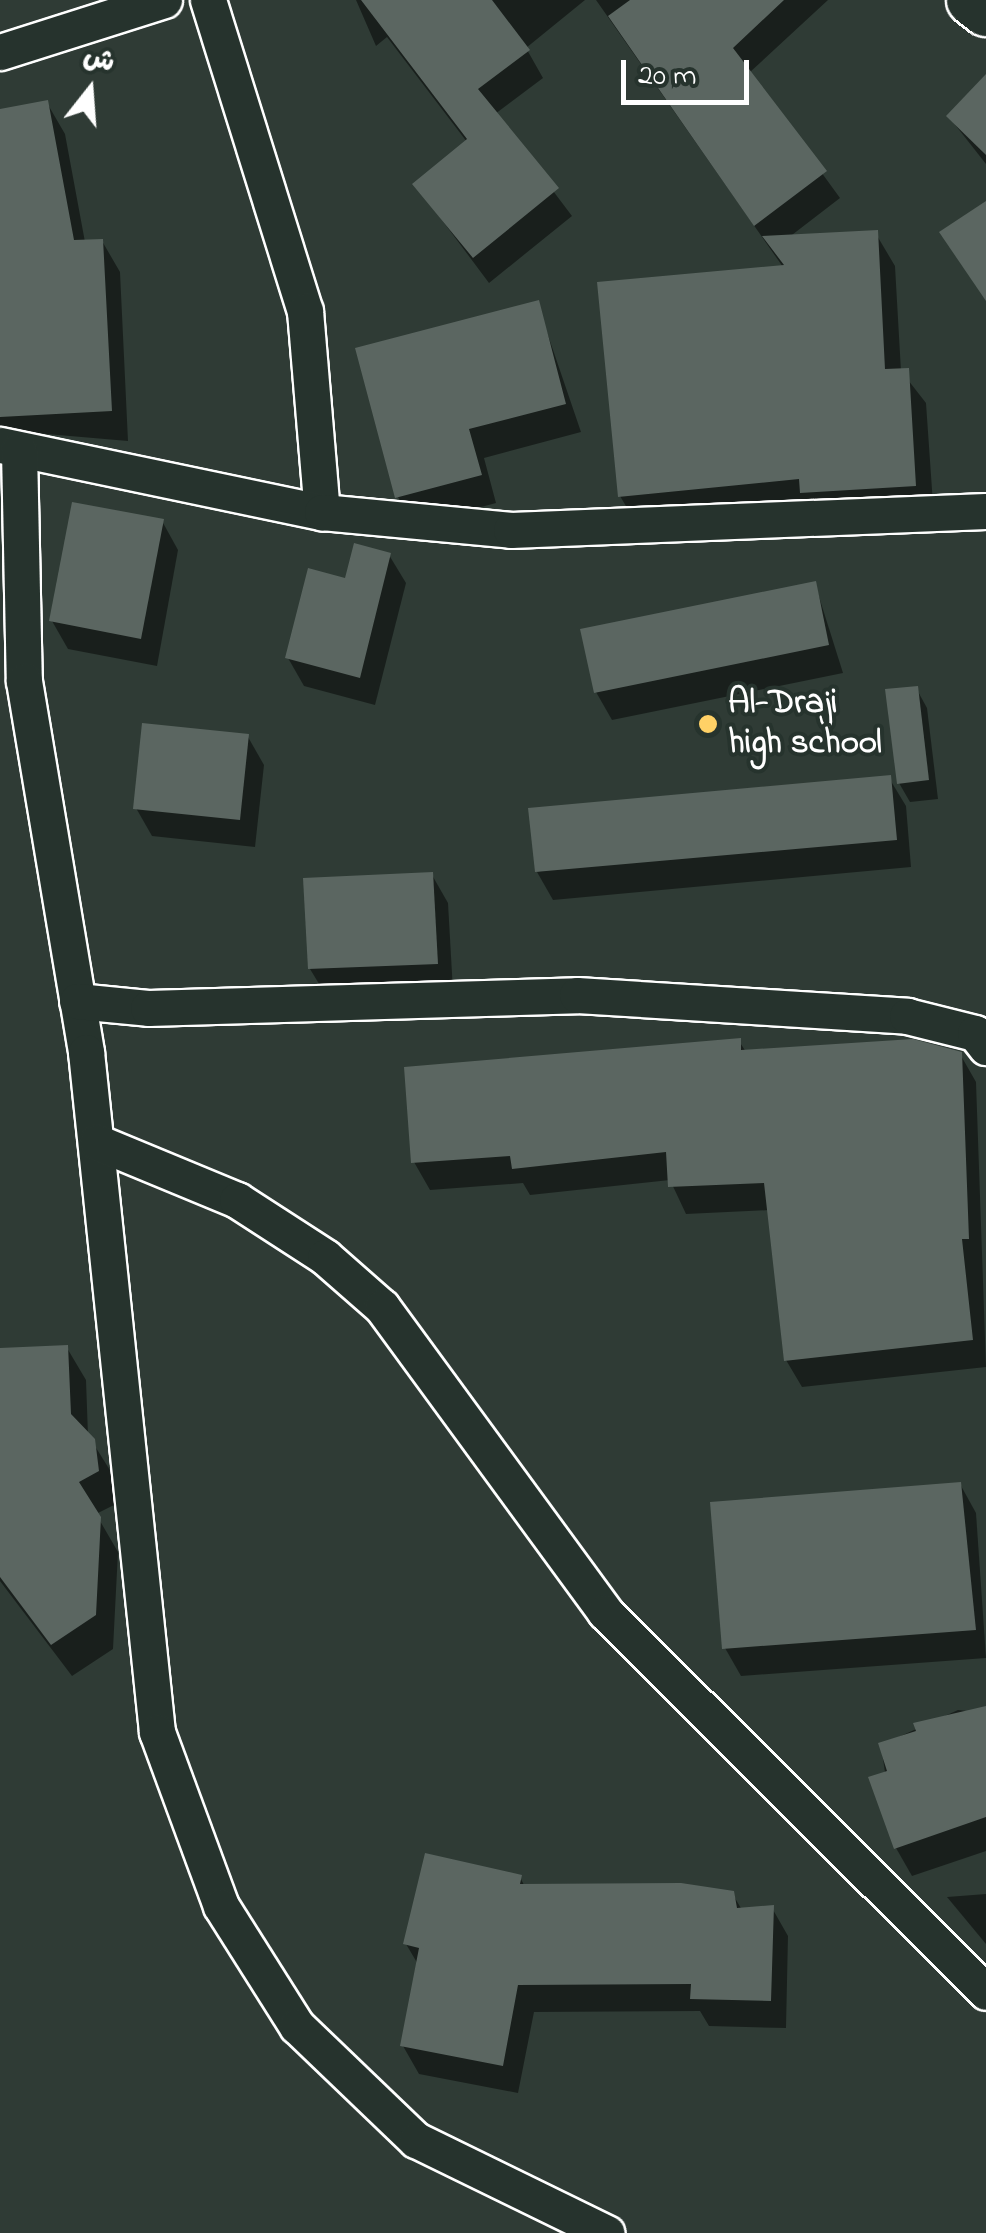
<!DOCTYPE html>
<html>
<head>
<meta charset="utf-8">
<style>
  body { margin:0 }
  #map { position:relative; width:986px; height:2233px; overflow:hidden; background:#2f3b35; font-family:"Indie Flower","Playpen Sans Arabic",sans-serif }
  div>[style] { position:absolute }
  .shadow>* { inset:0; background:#0007 }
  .building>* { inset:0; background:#5b6661 }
  .roads { filter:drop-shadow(2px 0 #fff) drop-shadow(-2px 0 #fff) drop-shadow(0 2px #fff) drop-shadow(0 -2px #fff) }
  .street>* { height:35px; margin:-17.5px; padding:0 17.5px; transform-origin:17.5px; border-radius:17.5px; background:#26332d }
  .secondary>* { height:50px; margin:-25px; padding:0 25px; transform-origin:25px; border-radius:25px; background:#26332d }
  .dots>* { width:28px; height:28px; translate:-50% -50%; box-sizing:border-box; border:5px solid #26332d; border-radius:50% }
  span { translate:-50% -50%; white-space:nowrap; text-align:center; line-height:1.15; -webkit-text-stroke:8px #26332d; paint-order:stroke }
  .poi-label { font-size:35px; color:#fff; font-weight:700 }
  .left { translate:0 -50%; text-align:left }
  .north { position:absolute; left:40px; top:40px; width:100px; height:100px; -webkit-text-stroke:8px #26332d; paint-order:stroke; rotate:17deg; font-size:28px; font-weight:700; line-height:40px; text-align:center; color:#fff }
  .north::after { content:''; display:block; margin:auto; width:35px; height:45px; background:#fff; clip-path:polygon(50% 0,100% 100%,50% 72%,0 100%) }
  .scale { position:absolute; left:621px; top:60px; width:128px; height:45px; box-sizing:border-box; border:5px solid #fff; border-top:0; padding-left:12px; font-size:30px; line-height:35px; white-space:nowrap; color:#fff; -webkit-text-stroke:8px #26332d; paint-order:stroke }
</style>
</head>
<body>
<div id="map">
  <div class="shadow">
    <i style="clip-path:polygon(356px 0,585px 0,526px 48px,543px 78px,495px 114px,572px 216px,489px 283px,415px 184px,467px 142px,387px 37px,376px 46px)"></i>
    <i style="clip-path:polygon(596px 0,828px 0,749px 73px,840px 198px,788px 238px,876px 234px,895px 266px,901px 371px,926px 403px,934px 518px,639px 528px,620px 496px,783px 267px)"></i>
    <i style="clip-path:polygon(986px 78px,986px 164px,949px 117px)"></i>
    <i style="clip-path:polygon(47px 103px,65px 134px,85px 242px,102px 241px,120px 272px,128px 441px,0 430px,0 111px)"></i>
    <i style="clip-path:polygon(537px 303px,581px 432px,484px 458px,496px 503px,414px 525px,398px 497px)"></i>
    <i style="clip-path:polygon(162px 521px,178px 550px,157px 666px,68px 649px,52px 621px)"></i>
    <i style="clip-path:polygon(389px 555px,406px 583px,375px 705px,304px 686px,288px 658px,347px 581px)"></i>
    <i style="clip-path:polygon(815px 584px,843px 673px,612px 720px,596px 692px)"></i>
    <i style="clip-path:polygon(916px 688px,927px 708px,938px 799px,910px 802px,899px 783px)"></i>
    <i style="clip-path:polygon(248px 737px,264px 765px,255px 847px,152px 836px,136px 808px)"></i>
    <i style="clip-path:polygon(889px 778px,906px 806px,911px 867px,553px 900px,537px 872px)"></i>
    <i style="clip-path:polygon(432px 875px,448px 903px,453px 991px,327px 997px,310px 969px)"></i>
    <i style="clip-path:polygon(739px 1041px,746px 1052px,960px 1054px,976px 1082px,986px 1367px,802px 1387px,786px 1360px,770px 1210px,686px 1214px,670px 1180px,530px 1195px,523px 1183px,430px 1190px,414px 1162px)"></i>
    <i style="clip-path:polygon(67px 1348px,86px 1380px,88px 1435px,113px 1475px,116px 1504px,96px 1514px,118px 1552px,113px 1649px,72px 1676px,0 1581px,0 1350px)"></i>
    <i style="clip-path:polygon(960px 1484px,976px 1513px,986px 1658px,741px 1676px,725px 1648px)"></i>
    <i style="clip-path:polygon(958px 1710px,986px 1713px,986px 1851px,912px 1876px,896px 1848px,881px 1745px)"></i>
    <i style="clip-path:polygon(520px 1877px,525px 1887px,732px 1893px,742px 1910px,772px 1908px,788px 1936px,786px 2028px,709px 2026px,700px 2011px,534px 2012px,518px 2093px,419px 2074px,403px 2046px,419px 1966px,406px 1944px)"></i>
    <i style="clip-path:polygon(986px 1894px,986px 1944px,947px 1897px)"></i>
  </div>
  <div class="building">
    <i style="clip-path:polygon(361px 0,492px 0,530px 50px,478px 89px,559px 188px,473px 258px,412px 184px,467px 139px)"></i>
    <i style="clip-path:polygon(630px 0,784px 0,733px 48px,827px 171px,754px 226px,608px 16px)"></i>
    <i style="clip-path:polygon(986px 74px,986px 155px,946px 116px)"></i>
    <i style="clip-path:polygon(48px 100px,74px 240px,103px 239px,112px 411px,0 417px,0 109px)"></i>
    <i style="clip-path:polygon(986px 201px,986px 301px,939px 232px)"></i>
    <i style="clip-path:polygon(878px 230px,885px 369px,909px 368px,916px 486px,800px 493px,799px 479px,618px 497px,597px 282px,784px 265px,762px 236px)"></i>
    <i style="clip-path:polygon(539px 300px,566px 404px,469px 429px,482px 475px,395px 498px,355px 348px)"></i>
    <i style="clip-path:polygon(72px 502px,164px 519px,141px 639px,49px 621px)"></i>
    <i style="clip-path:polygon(354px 543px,391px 553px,360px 678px,285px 658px,308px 568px,345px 578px)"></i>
    <i style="clip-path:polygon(816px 581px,829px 645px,594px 693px,580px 629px)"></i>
    <i style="clip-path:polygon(918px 686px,929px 780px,897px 784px,885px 689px)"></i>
    <i style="clip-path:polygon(142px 723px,249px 734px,240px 820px,133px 809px)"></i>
    <i style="clip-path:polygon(891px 775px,897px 840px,535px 872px,528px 808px)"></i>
    <i style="clip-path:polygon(433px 872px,438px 964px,308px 969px,303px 878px)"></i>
    <i style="clip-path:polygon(741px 1038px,741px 1050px,913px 1039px,962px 1052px,969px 1239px,962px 1239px,973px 1340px,784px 1361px,764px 1183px,668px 1187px,666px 1152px,512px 1169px,510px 1156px,411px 1163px,404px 1067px)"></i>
    <i style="clip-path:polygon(68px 1345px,71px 1414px,95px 1439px,99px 1471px,79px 1482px,101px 1517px,96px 1615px,51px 1645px,0 1577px,0 1348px)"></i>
    <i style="clip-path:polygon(961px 1482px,976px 1630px,722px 1649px,710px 1502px)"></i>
    <i style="clip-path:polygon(986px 1706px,986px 1817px,894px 1849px,868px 1777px,887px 1771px,878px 1743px,916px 1731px,913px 1723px)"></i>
    <i style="clip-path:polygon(425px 1853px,522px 1875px,520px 1884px,681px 1883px,734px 1891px,737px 1908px,774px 1905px,771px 2001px,690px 1999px,691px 1984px,518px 1985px,503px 2066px,400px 2046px,419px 1948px,403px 1944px)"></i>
  </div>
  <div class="roads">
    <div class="street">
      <i style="left:208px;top:0;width:326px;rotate:72.7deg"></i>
      <i style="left:305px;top:311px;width:202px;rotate:85.2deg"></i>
      <i style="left:0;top:52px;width:172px;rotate:-17.6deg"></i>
      <i style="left:0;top:445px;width:329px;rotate:11.8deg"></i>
      <i style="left:322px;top:512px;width:190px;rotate:5.4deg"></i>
      <i style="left:511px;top:530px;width:475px;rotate:-2.3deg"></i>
      <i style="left:19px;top:450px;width:231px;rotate:88.8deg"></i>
      <i style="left:24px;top:681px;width:376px;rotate:80.5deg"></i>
      <i style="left:86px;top:1052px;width:684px;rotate:84.04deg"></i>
      <i style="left:157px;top:1732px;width:185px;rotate:69.8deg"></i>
      <i style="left:221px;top:1906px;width:142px;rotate:57.7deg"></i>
      <i style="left:297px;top:2026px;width:165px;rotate:43.8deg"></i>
      <i style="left:416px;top:2140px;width:212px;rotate:26deg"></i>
      <i style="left:77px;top:1001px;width:71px;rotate:5.6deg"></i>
      <i style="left:148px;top:1008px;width:429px;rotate:-1.7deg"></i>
      <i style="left:577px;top:995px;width:331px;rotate:3.6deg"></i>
      <i style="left:907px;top:1016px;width:70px;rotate:14deg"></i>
      <i style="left:975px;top:1033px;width:18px;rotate:52deg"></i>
      <i style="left:97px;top:1142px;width:152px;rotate:22.5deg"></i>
      <i style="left:237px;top:1200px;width:105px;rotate:32.9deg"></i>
      <i style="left:325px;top:1257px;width:76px;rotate:41.3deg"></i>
      <i style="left:382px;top:1307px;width:378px;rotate:53.8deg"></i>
      <i style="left:605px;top:1612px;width:538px;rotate:44.92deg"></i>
    </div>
    <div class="secondary">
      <i style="left:972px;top:0;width:18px;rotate:38deg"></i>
    </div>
  </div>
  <div class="dots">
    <i style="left:708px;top:724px;background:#ffd166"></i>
  </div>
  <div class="poi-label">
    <span class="left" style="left:728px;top:724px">Al-Draji<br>high school</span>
  </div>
  <div class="north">ش</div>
  <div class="scale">20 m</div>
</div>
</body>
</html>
